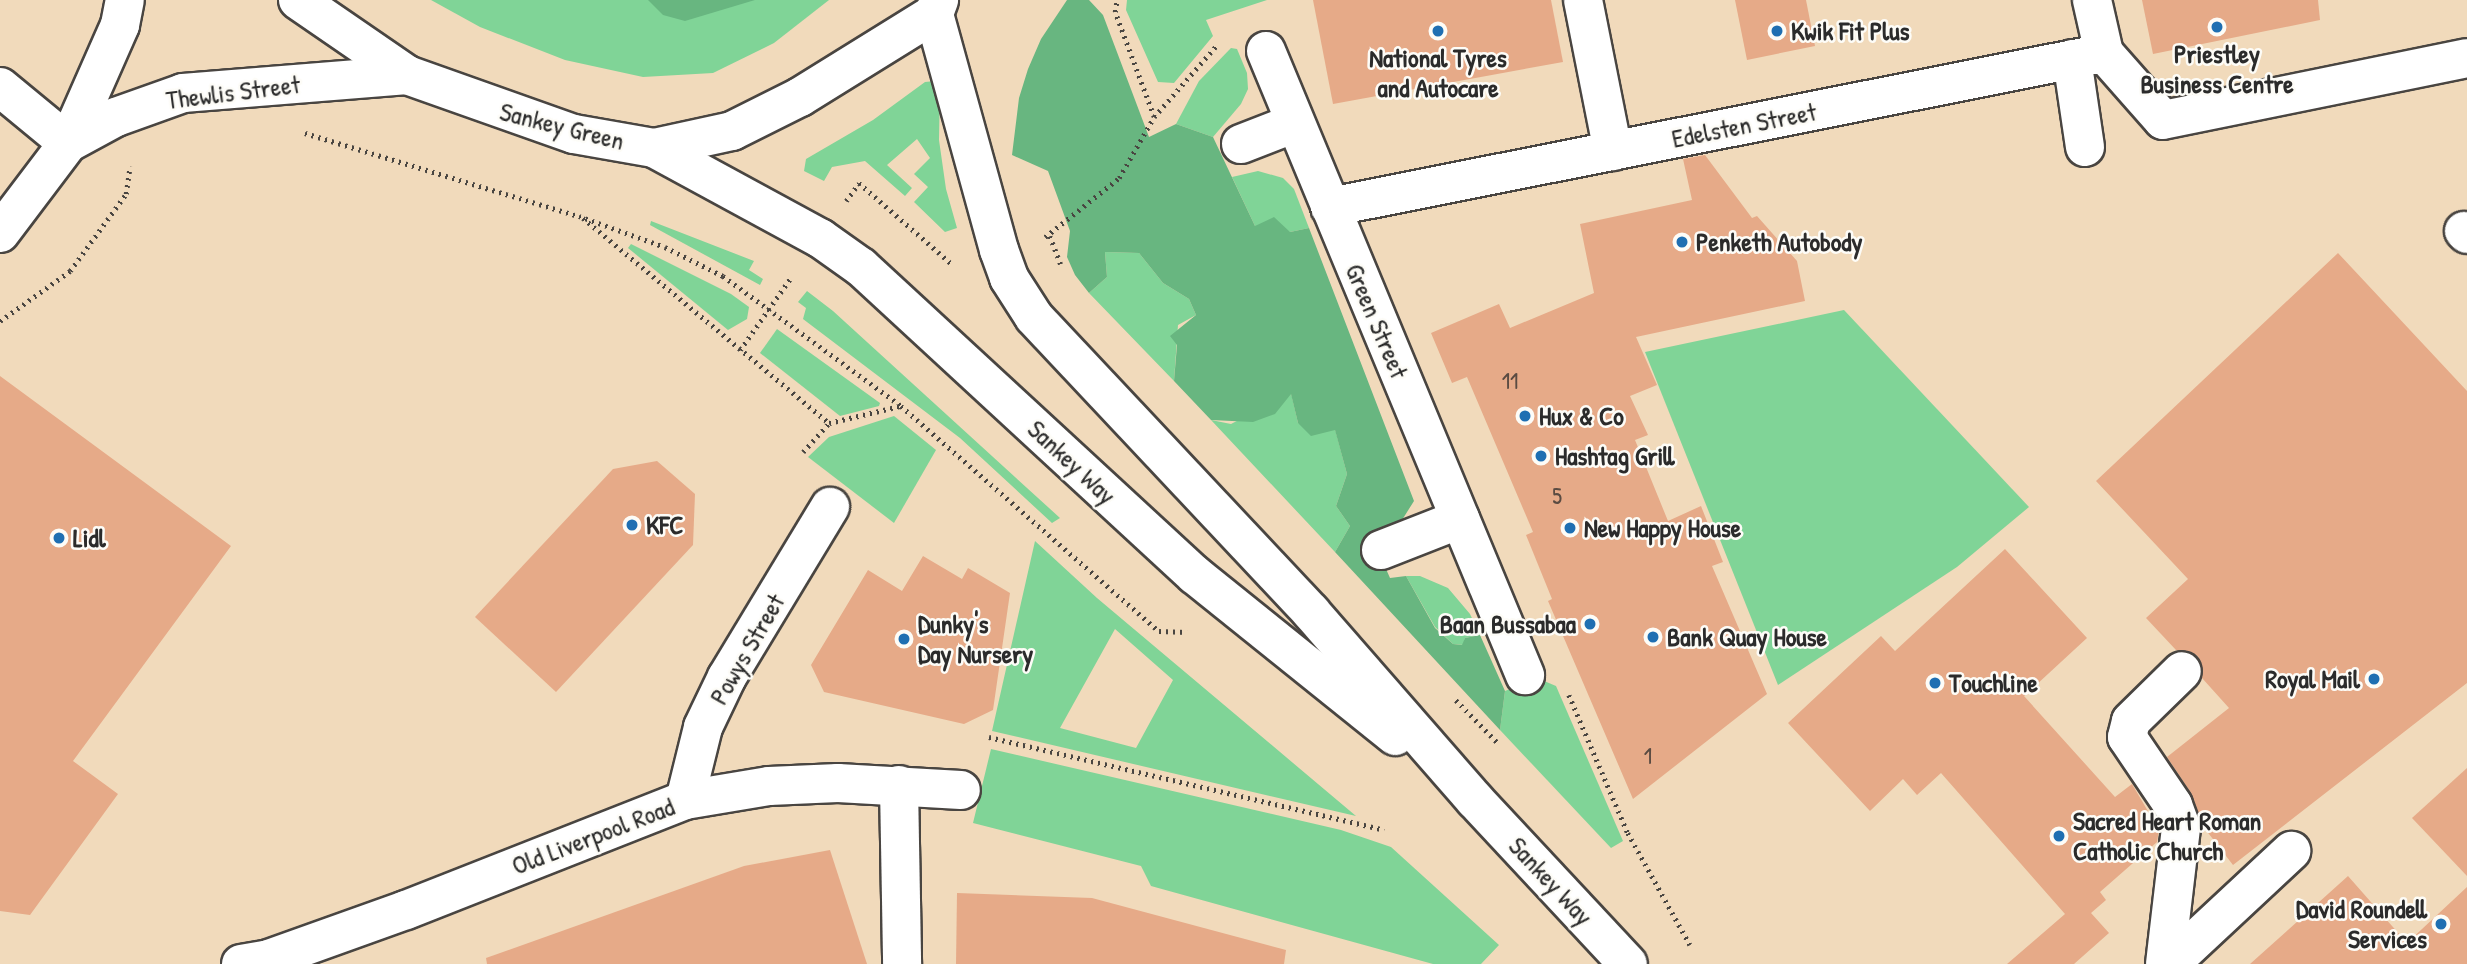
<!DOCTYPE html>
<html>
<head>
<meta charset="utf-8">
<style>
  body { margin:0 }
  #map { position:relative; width:2467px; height:964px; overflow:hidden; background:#f1dabb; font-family:"Patrick Hand",sans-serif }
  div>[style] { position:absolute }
  .green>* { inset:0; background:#80d497 }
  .forest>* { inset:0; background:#68b680 }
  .building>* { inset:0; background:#e6aa88 }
  .path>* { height:4.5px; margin-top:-2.25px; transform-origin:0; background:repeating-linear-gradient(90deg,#494541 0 2px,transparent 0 7px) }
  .roads { filter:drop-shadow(2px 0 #494541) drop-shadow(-2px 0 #494541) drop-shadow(0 2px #494541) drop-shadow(0 -2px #494541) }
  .minor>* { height:38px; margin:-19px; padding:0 19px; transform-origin:19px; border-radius:19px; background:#fff }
  .highway>* { height:38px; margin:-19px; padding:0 19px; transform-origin:19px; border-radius:19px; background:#fff }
  .dots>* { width:19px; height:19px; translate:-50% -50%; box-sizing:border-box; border:4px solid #fdfcf7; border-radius:50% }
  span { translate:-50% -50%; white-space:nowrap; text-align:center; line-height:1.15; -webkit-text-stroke:5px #fdfcf7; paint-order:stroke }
  .number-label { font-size:23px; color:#5a4b42 }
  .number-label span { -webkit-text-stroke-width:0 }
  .poi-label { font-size:26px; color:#2b2b2b; font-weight:700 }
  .left { translate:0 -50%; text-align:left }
  .right { translate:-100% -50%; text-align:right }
  .street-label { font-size:26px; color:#2b2b2b }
</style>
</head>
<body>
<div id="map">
  <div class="green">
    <i style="clip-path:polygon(431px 0,829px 0,774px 43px,713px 73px,643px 77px,565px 60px,480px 27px)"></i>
    <i style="clip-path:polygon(1127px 0,1267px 0,1206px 20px,1213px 36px,1174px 83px,1158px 82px,1126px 10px)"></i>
    <i style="clip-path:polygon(1231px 48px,1237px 49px,1247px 73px,1248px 89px,1241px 104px,1213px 137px,1176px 124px,1199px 81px)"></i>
    <i style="clip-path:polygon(935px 81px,940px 85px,939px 140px,946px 189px,957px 228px,945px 232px,914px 202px,928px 187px,914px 174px,930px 158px,917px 139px,887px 165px,912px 188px,905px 196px,865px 161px,832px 167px,824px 181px,804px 171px,806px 159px,873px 120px,925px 82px)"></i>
    <i style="clip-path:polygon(1258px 171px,1283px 178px,1294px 189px,1309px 228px,1290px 232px,1255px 226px,1232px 177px)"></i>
    <i style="clip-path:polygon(651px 221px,754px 261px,749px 270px,763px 279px,760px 285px,650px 225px)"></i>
    <i style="clip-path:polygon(631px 244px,731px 294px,749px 307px,747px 319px,728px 330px,628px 248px)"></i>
    <i style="clip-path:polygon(1105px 252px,1139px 253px,1163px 283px,1189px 299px,1196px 315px,1178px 325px,1174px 381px,1089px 293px,1107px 277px)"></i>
    <i style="clip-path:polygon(807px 291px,833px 311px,1060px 518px,1052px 523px,960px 438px,803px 319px,806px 308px,798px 302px)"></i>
    <i style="clip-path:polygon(1844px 310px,2029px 507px,1957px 567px,1778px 685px,1645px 352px)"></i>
    <i style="clip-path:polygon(777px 329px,880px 403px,879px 406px,840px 416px,760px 353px)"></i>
    <i style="clip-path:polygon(1291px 393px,1298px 423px,1335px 429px,1347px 474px,1336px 506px,1350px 526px,1335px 552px,1211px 420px,1231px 424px)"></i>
    <i style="clip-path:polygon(894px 416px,936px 450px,894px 523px,808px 457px,829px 437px)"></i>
    <i style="clip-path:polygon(evenodd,1035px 541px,1097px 598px,1356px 816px,992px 731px,1035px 541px,1115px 629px,1173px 680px,1136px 748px,1060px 728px,1115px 629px)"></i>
    <i style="clip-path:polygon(1406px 576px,1420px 576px,1448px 588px,1470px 614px,1480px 635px,1465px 638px,1463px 645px,1453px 644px,1435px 627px)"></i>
    <i style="clip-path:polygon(1537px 678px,1556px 686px,1623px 841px,1611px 848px,1500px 730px,1505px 691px)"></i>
    <i style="clip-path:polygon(991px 749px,1341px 830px,1391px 847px,1499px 945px,1481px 964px,1433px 964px,1151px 886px,1141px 866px,973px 823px)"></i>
  </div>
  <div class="forest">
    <i style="clip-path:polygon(648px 0,755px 0,685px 21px,663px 15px)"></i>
    <i style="clip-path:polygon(1067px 0,1089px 0,1103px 15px,1149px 137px,1176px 124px,1213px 137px,1255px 226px,1274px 217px,1290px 232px,1309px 228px,1414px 501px,1402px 520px,1371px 535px,1390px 578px,1406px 576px,1435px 628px,1453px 644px,1462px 645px,1465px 638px,1480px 635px,1505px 691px,1500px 730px,1335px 552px,1350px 526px,1336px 506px,1347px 474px,1335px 430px,1311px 436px,1298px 423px,1291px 394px,1275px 414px,1253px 422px,1211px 420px,1174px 381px,1177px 345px,1170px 336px,1196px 315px,1189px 299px,1163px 283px,1139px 253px,1105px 252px,1107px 277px,1089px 293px,1075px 275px,1067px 257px,1070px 231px,1048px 171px,1012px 155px,1019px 98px,1028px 69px,1041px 39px)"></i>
  </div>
  <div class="building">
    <i style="clip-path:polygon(1313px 0,1551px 0,1563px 62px,1333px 104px)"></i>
    <i style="clip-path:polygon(1735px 0,1806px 0,1815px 46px,1747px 60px)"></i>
    <i style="clip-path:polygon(2142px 0,2318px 0,2320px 20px,2153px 54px)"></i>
    <i style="clip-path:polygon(1705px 155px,1752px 218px,1757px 216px,1797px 261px,1805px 301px,1636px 337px,1657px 385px,1630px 396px,1648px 435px,1635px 440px,1668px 521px,1701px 506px,1723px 562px,1712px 566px,1767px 694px,1633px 799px,1548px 601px,1552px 599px,1526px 535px,1533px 532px,1467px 377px,1452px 383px,1431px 333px,1499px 304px,1510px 328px,1594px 293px,1580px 224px,1692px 200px,1683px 159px)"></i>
    <i style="clip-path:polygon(2338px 253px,2467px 391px,2467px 683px,2233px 865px,2202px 825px,2191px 793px,2167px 757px,2229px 708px,2202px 678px,2198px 656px,2176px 650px,2146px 618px,2188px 579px,2096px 481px)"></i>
    <i style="clip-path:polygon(0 376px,231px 546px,73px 761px,118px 794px,30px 915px,0 911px)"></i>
    <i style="clip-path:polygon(657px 461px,695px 494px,693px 545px,556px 692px,475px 617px,613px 469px)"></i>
    <i style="clip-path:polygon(2005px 549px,2087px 638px,2024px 696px,2115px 797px,2132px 784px,2159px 830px,2157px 842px,2100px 892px,2106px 900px,2091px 913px,2109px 933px,2074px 964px,2007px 964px,2065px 914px,1941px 773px,1917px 795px,1903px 779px,1870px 811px,1788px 723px,1881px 636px,1895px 651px)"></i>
    <i style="clip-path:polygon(923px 556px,962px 579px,968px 568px,1010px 593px,993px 710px,964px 724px,824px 692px,811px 665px,868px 570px,902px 591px)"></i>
    <i style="clip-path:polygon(2467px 768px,2467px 876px,2412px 818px)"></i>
    <i style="clip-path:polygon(830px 850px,867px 964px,487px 964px,486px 958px,744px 866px)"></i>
    <i style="clip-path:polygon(2348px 876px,2407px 943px,2467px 887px,2467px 964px,2250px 964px)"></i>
    <i style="clip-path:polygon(957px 893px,1092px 898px,1286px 950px,1284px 964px,956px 964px)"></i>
  </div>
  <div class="path">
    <i style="left:1154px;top:117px;width:97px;rotate:-48.8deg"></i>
    <i style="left:305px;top:133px;width:286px;rotate:16.9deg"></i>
    <i style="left:579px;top:216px;width:91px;rotate:19.8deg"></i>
    <i style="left:665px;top:247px;width:65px;rotate:26.6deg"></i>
    <i style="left:723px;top:276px;width:220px;rotate:36.1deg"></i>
    <i style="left:901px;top:406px;width:342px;rotate:41.1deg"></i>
    <i style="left:1159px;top:631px;width:28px;rotate:2deg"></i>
    <i style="left:846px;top:201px;width:22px;rotate:-54deg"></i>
    <i style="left:859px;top:183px;width:123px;rotate:41.1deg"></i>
    <i style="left:583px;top:218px;width:320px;rotate:39.8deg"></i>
    <i style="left:829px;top:423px;width:73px;rotate:-13.5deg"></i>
    <i style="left:1050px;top:236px;width:30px;rotate:69deg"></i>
    <i style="left:1045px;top:237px;width:95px;rotate:-38.6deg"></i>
    <i style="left:1119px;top:178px;width:70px;rotate:-60.2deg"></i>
    <i style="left:1154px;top:117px;width:112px;rotate:-110.4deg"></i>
    <i style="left:1115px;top:12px;width:12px;rotate:-81deg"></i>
    <i style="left:0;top:321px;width:86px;rotate:-35.5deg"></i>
    <i style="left:70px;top:271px;width:95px;rotate:-54deg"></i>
    <i style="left:126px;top:194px;width:28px;rotate:-82deg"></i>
    <i style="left:740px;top:350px;width:90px;rotate:-54.9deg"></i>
    <i style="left:803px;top:452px;width:39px;rotate:-48deg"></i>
    <i style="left:1569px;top:695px;width:150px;rotate:66.9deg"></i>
    <i style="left:1628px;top:833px;width:128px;rotate:61deg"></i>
    <i style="left:1456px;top:700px;width:62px;rotate:45.7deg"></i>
    <i style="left:989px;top:737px;width:406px;rotate:13.2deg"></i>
  </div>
  <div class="roads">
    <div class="minor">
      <i style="left:1583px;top:0;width:154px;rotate:78.8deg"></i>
      <i style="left:1266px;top:51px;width:676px;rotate:67.46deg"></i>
      <i style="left:2104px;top:53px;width:89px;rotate:48.6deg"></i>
      <i style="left:2163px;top:120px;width:310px;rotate:-11.5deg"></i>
      <i style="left:2072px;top:59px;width:89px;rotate:81.6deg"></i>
      <i style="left:0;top:87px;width:88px;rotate:39.5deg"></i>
      <i style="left:68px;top:143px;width:55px;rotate:-28.4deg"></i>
      <i style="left:116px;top:117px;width:71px;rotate:-19.7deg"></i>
      <i style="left:183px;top:93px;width:225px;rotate:-4.6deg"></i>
      <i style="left:1241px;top:144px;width:58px;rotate:-21.3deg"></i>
      <i style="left:1330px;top:207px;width:789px;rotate:-11.25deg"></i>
      <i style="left:2104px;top:53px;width:54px;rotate:-102.8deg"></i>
      <i style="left:2464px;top:231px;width:4px;rotate:45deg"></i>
      <i style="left:0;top:233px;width:113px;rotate:-52.9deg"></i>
      <i style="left:68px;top:143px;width:129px;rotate:-66.2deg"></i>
      <i style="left:120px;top:25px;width:25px;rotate:-79deg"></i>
      <i style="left:1381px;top:550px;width:85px;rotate:-21.4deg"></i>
      <i style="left:899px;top:785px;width:179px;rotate:89deg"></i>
      <i style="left:685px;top:800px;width:75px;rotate:-76.1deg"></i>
      <i style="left:703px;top:727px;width:55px;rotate:-64.4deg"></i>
      <i style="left:727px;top:677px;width:199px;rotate:-58.8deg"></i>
      <i style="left:241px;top:964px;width:28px;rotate:-10deg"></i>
      <i style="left:269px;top:959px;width:145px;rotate:-19.7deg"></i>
      <i style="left:406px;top:910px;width:300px;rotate:-21.5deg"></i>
      <i style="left:685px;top:800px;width:85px;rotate:-9.5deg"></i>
      <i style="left:769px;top:786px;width:69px;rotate:-2.5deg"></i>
      <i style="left:838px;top:783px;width:123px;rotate:3.3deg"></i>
      <i style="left:2165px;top:964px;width:138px;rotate:-83.3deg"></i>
      <i style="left:2181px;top:827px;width:23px;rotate:-110deg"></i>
      <i style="left:2173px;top:805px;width:82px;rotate:-124.1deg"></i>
      <i style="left:2127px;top:737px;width:16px;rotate:-76deg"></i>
      <i style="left:2131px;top:721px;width:71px;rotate:-44.4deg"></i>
      <i style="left:2170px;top:964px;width:166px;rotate:-43deg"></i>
    </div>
    <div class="highway">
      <i style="left:298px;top:0;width:132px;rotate:34.5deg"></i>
      <i style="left:407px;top:75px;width:177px;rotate:19.5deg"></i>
      <i style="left:574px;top:134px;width:81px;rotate:9.9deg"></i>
      <i style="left:654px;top:148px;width:80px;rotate:-12.3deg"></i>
      <i style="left:732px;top:131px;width:76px;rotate:-26.6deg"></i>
      <i style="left:800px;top:97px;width:158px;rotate:-31.8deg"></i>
      <i style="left:934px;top:14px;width:15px;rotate:-70deg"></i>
      <i style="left:934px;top:14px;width:245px;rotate:74.6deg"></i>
      <i style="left:999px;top:250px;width:30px;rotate:70deg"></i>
      <i style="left:1009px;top:278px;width:46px;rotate:57.3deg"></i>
      <i style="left:1034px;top:317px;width:405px;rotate:46.8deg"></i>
      <i style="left:1311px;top:612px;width:249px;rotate:48.9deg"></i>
      <i style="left:1475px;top:800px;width:224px;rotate:47deg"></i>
      <i style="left:654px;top:148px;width:189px;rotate:28.5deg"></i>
      <i style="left:820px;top:238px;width:50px;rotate:35.3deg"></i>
      <i style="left:861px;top:267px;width:454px;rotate:42.7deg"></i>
      <i style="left:1195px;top:575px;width:257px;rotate:38.8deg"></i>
    </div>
  </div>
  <div class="dots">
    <i style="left:2217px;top:27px;background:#1f6fb2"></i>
    <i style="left:1438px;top:31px;background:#1f6fb2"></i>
    <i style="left:1777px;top:31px;background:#1f6fb2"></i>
    <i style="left:1682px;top:242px;background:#1f6fb2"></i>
    <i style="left:1525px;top:416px;background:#1f6fb2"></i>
    <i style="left:1541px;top:456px;background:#1f6fb2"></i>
    <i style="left:632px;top:525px;background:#1f6fb2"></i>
    <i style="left:1570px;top:528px;background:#1f6fb2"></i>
    <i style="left:59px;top:538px;background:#1f6fb2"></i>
    <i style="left:1590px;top:624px;background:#1f6fb2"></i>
    <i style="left:1653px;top:637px;background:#1f6fb2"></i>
    <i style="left:904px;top:639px;background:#1f6fb2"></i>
    <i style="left:2374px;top:679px;background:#1f6fb2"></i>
    <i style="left:1935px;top:683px;background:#1f6fb2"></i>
    <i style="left:2059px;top:836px;background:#1f6fb2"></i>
    <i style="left:2441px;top:924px;background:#1f6fb2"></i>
  </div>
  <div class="number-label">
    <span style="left:1510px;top:381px">11</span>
    <span style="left:1557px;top:496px">5</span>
    <span style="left:1648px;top:756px">1</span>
  </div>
  <div class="poi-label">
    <span class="left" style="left:1791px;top:31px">Kwik Fit Plus</span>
    <span style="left:2217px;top:69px">Priestley<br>Business Centre</span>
    <span style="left:1438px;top:73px">National Tyres<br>and Autocare</span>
    <span class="left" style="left:1696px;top:242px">Penketh Autobody</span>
    <span class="left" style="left:1539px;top:416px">Hux &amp; Co</span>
    <span class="left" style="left:1555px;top:456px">Hashtag Grill</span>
    <span class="left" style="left:646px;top:525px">KFC</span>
    <span class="left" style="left:1584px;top:528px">New Happy House</span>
    <span class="left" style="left:73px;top:538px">Lidl</span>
    <span class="left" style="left:918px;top:639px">Dunky's<br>Day Nursery</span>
    <span class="right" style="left:1576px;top:624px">Baan Bussabaa</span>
    <span class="left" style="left:1667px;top:637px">Bank Quay House</span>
    <span class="right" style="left:2360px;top:679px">Royal Mail</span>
    <span class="left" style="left:1949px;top:683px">Touchline</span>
    <span class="left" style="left:2073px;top:836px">Sacred Heart Roman<br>Catholic Church</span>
    <span class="right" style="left:2427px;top:924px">David Roundell<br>Services</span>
  </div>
  <div class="street-label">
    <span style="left:233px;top:92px;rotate:-7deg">Thewlis Street</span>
    <span style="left:1744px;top:125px;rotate:-11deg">Edelsten Street</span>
    <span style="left:562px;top:126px;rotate:14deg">Sankey Green</span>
    <span style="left:1377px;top:321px;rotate:67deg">Green Street</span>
    <span style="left:1072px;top:462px;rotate:43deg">Sankey Way</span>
    <span style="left:747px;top:649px;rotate:-60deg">Powys Street</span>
    <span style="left:593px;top:836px;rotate:-21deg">Old Liverpool Road</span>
    <span style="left:1551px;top:881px;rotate:47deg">Sankey Way</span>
  </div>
</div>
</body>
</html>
